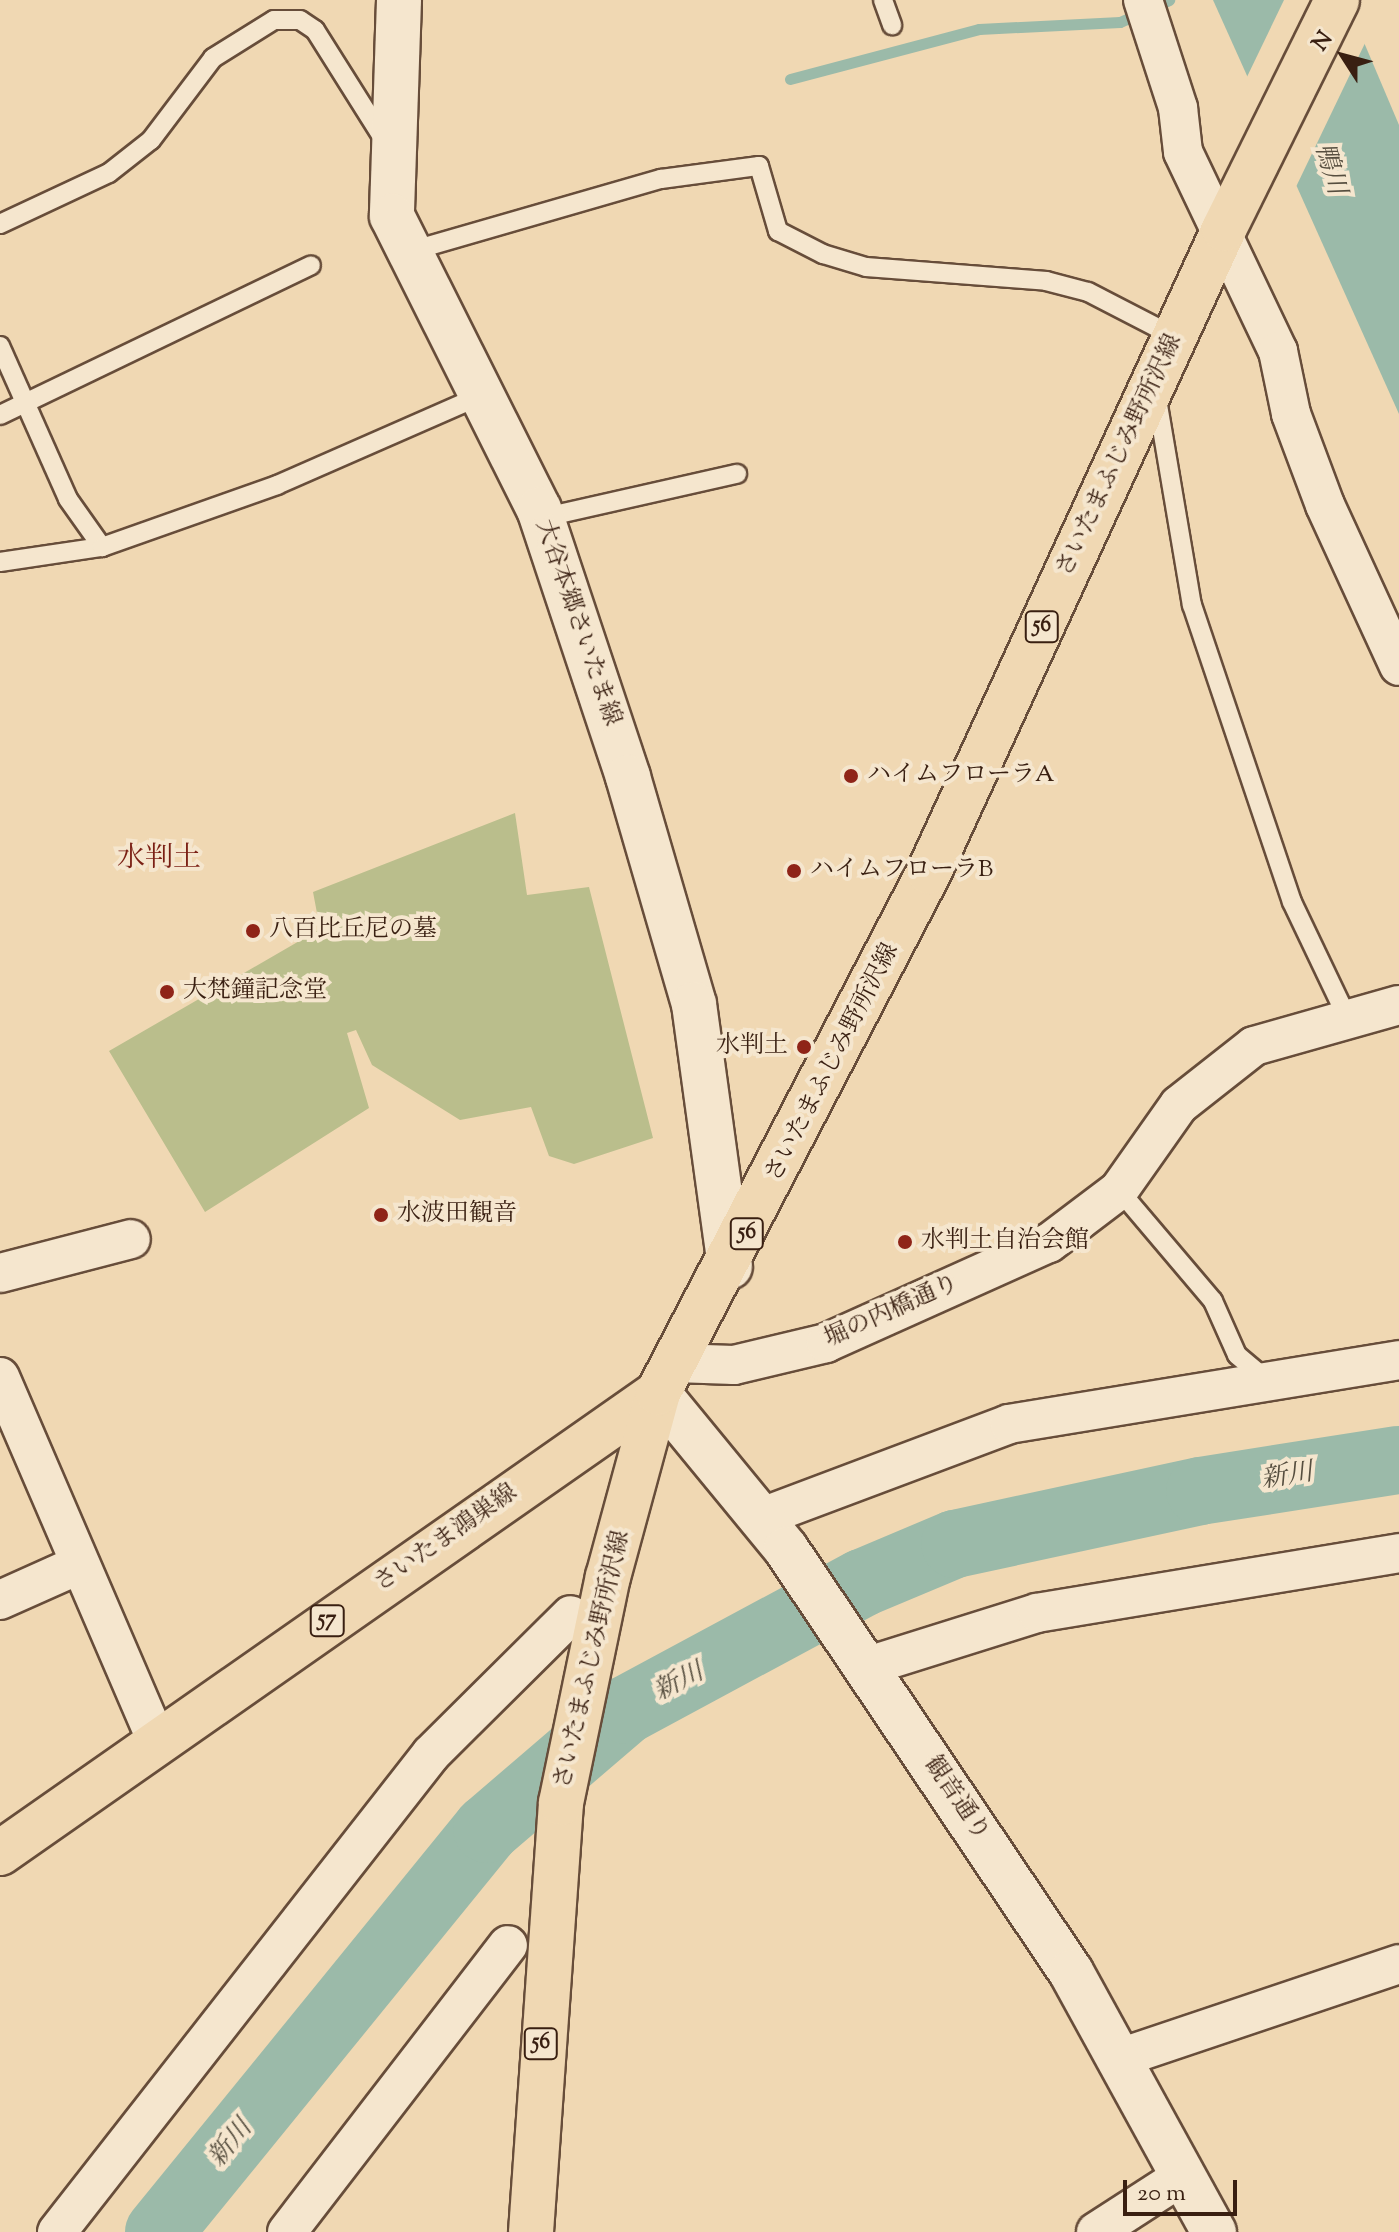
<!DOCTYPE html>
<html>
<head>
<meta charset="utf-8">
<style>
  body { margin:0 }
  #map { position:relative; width:1399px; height:2232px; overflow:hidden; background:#f0d8b3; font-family:"Sorts Mill Goudy","Noto Serif JP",serif }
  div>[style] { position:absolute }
  .green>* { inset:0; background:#babe8c }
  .water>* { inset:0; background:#9bbaa9 }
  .pier>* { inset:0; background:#f0d8b3 }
  .stream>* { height:11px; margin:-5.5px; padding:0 5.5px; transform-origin:5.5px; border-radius:5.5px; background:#9bbaa9 }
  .river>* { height:68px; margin:-34px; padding:0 34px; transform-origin:34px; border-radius:34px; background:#9bbaa9 }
  .roads { filter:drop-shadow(2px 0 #674d3a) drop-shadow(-2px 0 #674d3a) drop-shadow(0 2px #674d3a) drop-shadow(0 -2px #674d3a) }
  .lane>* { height:18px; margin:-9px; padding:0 9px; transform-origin:9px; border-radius:9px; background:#f5e6ce }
  .street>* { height:38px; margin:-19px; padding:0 19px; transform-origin:19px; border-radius:19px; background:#f5e6ce }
  .secondary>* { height:44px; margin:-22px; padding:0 22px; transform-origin:22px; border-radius:22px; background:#f5e6ce }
  .primary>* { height:44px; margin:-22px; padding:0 22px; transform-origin:22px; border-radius:22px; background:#f0d8b3 }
  .dots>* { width:22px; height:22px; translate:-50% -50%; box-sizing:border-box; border:4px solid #f5e6ce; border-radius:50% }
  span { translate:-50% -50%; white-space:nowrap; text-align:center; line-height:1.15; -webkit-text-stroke:8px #f5e6ce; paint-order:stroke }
  .shield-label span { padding:2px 6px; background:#f5e6ce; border:2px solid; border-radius:6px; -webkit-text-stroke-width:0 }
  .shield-label { font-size:22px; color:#391f11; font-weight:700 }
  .street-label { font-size:24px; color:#391f11 }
  .poi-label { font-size:24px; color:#391f11 }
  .left { translate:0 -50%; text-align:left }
  .right { translate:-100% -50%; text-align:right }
  .water-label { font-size:26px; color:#564e3f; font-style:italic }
  .quarter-label { font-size:28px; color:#7a1f14 }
  .north { position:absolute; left:1303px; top:16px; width:80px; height:80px; -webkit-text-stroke:6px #f5e6ce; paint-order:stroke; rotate:306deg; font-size:22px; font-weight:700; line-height:32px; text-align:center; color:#391f11 }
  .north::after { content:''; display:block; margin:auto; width:28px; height:36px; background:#391f11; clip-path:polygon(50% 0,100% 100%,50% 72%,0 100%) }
  .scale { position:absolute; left:1123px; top:2180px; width:114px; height:36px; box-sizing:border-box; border:4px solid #391f11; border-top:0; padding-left:10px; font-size:24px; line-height:28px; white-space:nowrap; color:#391f11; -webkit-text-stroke:6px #f5e6ce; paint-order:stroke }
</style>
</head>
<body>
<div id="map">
  <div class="green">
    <i style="clip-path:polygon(515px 813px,527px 895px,589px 887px,653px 1138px,574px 1164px,549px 1156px,531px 1107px,460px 1120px,372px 1065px,356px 1030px,347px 1033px,369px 1108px,205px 1212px,109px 1051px,320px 929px,313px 892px)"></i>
  </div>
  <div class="water">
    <i style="clip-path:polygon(1213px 0,1346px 0,1399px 125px,1399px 414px)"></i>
  </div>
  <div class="pier">
    <i style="clip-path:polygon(1284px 0,1350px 0,1367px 39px,1294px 191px,1245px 81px)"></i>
  </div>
  <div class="stream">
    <i style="left:790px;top:79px;width:196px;rotate:-14.8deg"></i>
    <i style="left:979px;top:29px;width:141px;rotate:-2.8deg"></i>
    <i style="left:1120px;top:22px;width:54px;rotate:-24.2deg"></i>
  </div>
  <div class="river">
    <i style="left:159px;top:2232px;width:520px;rotate:-50.86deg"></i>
    <i style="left:487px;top:1829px;width:183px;rotate:-40.6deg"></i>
    <i style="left:626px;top:1710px;width:268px;rotate:-28.3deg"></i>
    <i style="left:862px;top:1583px;width:101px;rotate:-22.8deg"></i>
    <i style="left:955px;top:1544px;width:251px;rotate:-12.2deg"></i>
    <i style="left:1200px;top:1491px;width:201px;rotate:-8.9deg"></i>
  </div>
  <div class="roads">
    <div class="lane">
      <i style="left:883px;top:0;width:27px;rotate:70deg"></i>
      <i style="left:0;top:224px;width:120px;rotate:-25.1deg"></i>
      <i style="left:109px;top:173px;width:53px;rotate:-38.2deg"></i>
      <i style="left:151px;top:140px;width:103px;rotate:-52.9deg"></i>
      <i style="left:213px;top:58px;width:72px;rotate:-31.9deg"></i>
      <i style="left:274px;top:20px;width:26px"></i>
      <i style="left:300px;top:20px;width:18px;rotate:34deg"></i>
      <i style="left:315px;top:30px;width:131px;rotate:57.8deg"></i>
      <i style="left:411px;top:251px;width:260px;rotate:-16.1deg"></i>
      <i style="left:661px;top:179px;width:99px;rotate:-7.6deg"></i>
      <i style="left:759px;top:166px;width:68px;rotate:73.7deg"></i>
      <i style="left:778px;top:231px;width:51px;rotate:27.1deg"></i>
      <i style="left:823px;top:254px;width:45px;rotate:16.8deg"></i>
      <i style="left:866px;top:267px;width:181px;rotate:4.4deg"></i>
      <i style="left:1046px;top:281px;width:43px;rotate:14.7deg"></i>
      <i style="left:1088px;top:292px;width:98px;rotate:27.3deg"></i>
      <i style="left:0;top:346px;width:167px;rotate:66deg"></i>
      <i style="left:68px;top:499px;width:59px;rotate:54.7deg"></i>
      <i style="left:1156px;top:393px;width:215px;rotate:80.4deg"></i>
      <i style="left:1192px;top:605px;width:313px;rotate:71.4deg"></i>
      <i style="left:1292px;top:902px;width:125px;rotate:64.5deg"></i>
      <i style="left:0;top:415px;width:345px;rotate:-25.7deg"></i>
      <i style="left:541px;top:518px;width:201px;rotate:-12.7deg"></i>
      <i style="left:0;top:562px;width:103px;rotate:-8.4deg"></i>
      <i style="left:102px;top:547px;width:186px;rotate:-19.5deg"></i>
      <i style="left:277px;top:485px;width:222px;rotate:-23.7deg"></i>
      <i style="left:1119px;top:1190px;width:145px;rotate:49.7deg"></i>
      <i style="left:1213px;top:1301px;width:59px;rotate:66deg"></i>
      <i style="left:1237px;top:1355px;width:40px;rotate:40deg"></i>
    </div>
    <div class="street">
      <i style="left:1143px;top:0;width:114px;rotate:72deg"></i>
      <i style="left:1178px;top:108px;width:44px;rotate:83.5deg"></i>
      <i style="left:1183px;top:152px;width:221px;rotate:64.5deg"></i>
      <i style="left:1278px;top:351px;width:64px;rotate:78.3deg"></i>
      <i style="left:1291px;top:414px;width:97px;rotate:69.5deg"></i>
      <i style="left:1325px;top:505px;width:177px;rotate:65.3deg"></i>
      <i style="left:0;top:1273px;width:135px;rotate:-14.5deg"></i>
      <i style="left:675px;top:1363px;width:59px;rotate:1.9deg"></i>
      <i style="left:734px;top:1365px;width:95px;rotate:-13.4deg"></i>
      <i style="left:826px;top:1343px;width:244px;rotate:-24.2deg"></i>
      <i style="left:1049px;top:1243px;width:88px;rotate:-37.1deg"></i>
      <i style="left:1119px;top:1190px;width:104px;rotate:-54.8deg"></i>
      <i style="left:1179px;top:1105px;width:95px;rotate:-38.2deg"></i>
      <i style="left:1254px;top:1046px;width:151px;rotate:-15.8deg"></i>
      <i style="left:0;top:1377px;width:395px;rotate:66.7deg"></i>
      <i style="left:762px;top:1517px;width:264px;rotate:-20.6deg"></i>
      <i style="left:1009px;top:1424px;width:395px;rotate:-9.3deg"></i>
      <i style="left:0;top:1600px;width:83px;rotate:-24.1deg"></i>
      <i style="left:865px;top:1667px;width:180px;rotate:-17.4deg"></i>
      <i style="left:1037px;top:1613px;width:367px;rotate:-9.4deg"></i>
      <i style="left:1120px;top:2058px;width:294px;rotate:-18.6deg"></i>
      <i style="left:57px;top:2232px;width:607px;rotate:-51.96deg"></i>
      <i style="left:431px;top:1754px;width:197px;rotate:-44.8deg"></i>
      <i style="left:287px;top:2232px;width:362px;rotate:-52.4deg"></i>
      <i style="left:1096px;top:2232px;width:105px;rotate:-32.9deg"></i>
    </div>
    <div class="secondary">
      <i style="left:399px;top:0;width:216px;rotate:91.9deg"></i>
      <i style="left:392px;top:216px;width:328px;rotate:63.4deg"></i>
      <i style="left:539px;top:509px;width:282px;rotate:71.6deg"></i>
      <i style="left:628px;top:777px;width:236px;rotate:73.8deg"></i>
      <i style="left:694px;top:1004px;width:265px;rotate:82.2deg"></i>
      <i style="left:658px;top:1393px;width:202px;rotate:50.6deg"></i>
      <i style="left:786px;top:1549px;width:510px;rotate:56.03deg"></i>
      <i style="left:1071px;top:1972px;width:297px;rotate:61.2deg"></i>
    </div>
    <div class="primary">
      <i style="left:0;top:1853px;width:803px;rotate:-34.96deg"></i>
      <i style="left:531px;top:2232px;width:430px;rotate:-86deg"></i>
      <i style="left:561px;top:1803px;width:231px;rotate:-78.3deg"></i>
      <i style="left:608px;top:1577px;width:191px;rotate:-74.8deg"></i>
      <i style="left:658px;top:1393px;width:587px;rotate:-62.52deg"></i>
      <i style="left:929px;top:872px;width:707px;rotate:-65.35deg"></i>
      <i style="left:1224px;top:229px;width:255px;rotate:-63.7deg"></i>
    </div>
  </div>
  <div class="dots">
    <i style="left:851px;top:776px;background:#8f2418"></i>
    <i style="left:794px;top:871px;background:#8f2418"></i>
    <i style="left:253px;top:931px;background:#8f2418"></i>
    <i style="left:167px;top:992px;background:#8f2418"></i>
    <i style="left:804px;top:1047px;background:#8f2418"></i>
    <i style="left:381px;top:1215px;background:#8f2418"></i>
    <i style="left:905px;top:1242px;background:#8f2418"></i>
  </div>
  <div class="shield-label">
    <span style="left:1042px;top:627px">56</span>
    <span style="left:747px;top:1234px">56</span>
    <span style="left:327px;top:1621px">57</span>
    <span style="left:541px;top:2044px">56</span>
  </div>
  <div class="street-label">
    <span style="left:1120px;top:456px;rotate:-65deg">さいたまふじみ野所沢線</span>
    <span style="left:577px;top:623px;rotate:71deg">大谷本郷さいたま線</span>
    <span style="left:833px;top:1063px;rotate:-63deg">さいたまふじみ野所沢線</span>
    <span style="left:892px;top:1312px;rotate:-24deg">堀の内橋通り</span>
    <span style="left:446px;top:1539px;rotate:-35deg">さいたま鴻巣線</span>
    <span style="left:593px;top:1660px;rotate:-77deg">さいたまふじみ野所沢線</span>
    <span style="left:956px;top:1799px;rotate:56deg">観音通り</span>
  </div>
  <div class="poi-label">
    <span class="left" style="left:867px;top:776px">ハイムフローラA</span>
    <span class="left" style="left:810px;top:871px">ハイムフローラB</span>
    <span class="left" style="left:269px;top:931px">八百比丘尼の墓</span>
    <span class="left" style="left:183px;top:992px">大梵鐘記念堂</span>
    <span class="right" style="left:788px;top:1047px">水判土</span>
    <span class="left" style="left:397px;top:1215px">水波田観音</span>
    <span class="left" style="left:921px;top:1242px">水判土自治会館</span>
  </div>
  <div class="water-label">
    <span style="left:1329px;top:169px;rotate:74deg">鴨川</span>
    <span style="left:1287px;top:1477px;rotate:-9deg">新川</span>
    <span style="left:679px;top:1683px;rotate:-27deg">新川</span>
    <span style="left:231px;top:2144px;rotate:-51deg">新川</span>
  </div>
  <div class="quarter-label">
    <span style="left:159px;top:859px">水判土</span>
  </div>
  <div class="north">N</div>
  <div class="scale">20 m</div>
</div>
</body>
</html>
